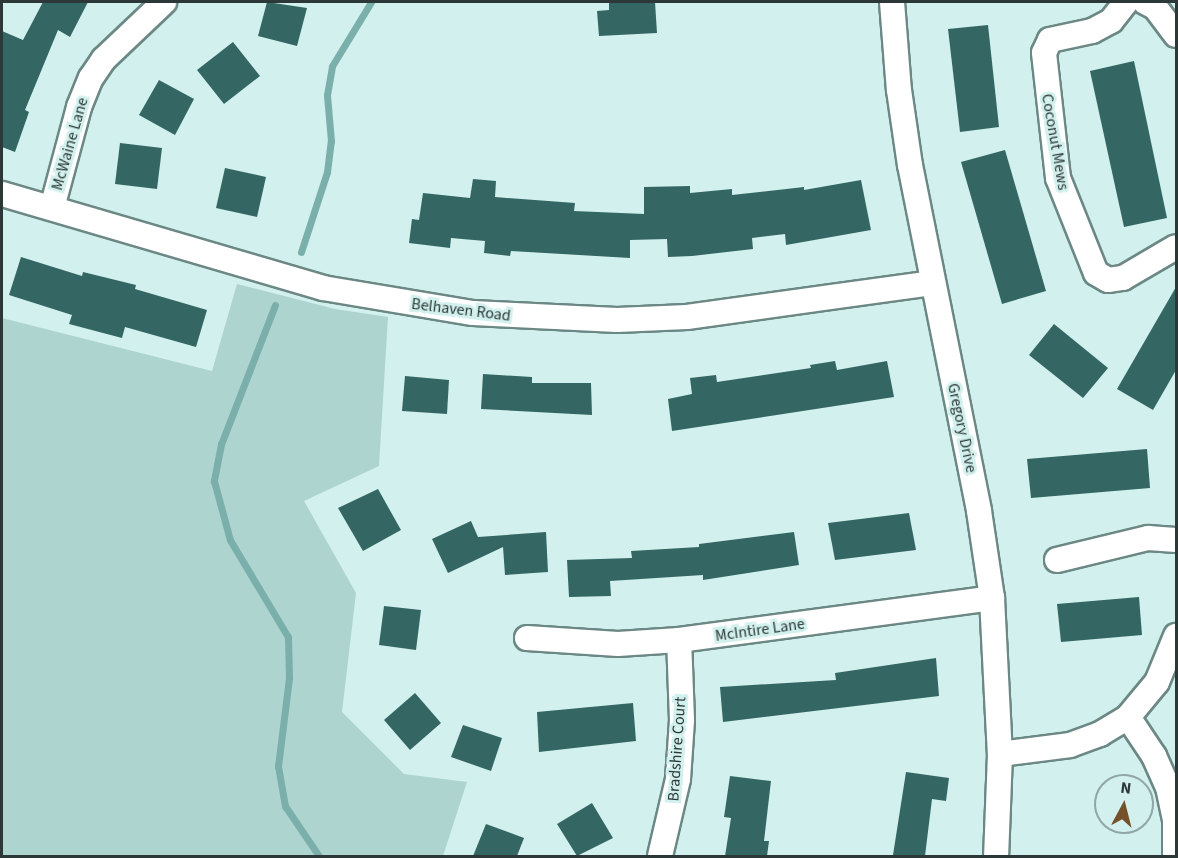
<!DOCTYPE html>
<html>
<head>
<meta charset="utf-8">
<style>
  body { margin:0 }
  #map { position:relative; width:1178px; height:858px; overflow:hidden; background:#d2f0ed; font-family:"Source Sans 3",sans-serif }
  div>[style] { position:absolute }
  .green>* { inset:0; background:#aed4d0 }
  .stream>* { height:7px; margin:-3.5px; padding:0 3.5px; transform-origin:3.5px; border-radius:3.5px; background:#7bafab }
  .building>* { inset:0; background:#346763 }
  .roads { filter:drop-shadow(2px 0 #6c8885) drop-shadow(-2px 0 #6c8885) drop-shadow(0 2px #6c8885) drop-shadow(0 -2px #6c8885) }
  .minor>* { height:24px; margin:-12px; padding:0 12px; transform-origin:12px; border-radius:12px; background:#fff }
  span { translate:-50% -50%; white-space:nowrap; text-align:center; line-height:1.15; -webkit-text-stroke:6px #d2f0ed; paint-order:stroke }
  .street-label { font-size:16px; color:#2c3837 }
  .frame { position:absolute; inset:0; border:3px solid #2c3837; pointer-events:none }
  .north { position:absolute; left:1094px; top:774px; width:60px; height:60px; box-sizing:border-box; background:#d2f0ed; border:2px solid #90a6a4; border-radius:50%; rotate:7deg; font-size:16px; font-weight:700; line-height:24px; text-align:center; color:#2c3837 }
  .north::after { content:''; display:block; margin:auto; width:21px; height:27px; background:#75502b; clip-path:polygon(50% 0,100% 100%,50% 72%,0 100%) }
</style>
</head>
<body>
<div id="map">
  <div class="green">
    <i style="clip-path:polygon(237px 284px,335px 309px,388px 317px,379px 466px,304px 501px,356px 593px,342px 712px,404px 774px,467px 782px,443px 856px,2px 856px,2px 318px,212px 371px)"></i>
  </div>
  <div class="stream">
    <i style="left:301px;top:252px;width:84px;rotate:-72deg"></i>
    <i style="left:327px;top:172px;width:31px;rotate:-83deg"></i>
    <i style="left:331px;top:141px;width:46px;rotate:-95deg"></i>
    <i style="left:327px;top:95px;width:29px;rotate:-80deg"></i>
    <i style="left:332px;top:66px;width:75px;rotate:-58.6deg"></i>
    <i style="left:275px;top:305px;width:149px;rotate:111.2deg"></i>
    <i style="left:221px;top:444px;width:38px;rotate:101deg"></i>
    <i style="left:214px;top:481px;width:61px;rotate:74.8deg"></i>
    <i style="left:230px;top:540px;width:113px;rotate:59.1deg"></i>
    <i style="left:288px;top:637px;width:41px;rotate:88.6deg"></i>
    <i style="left:289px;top:678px;width:89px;rotate:97.1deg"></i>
    <i style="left:278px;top:766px;width:41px;rotate:80.1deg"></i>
    <i style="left:285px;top:806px;width:60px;rotate:55.8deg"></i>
  </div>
  <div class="building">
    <i style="clip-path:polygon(43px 2px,88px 2px,70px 37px,58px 30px,25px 110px,29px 112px,15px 152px,2px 147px,2px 31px,23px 40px)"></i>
    <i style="clip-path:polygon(267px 2px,307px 8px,297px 46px,258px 36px)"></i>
    <i style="clip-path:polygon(609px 2px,655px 2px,657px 33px,599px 36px,597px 11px,609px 10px)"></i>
    <i style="clip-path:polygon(988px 25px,999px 127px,960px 132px,948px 29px)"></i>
    <i style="clip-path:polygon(233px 42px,260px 76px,224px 104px,197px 70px)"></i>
    <i style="clip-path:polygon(1134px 61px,1167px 218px,1124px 227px,1090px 71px)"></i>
    <i style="clip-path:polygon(159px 80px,194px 99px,175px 135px,139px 115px)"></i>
    <i style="clip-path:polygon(120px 143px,162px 148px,157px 189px,115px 184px)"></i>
    <i style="clip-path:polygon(1005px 150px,1046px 291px,1002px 304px,961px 162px)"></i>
    <i style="clip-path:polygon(225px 168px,266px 177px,257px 217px,216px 208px)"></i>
    <i style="clip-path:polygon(473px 179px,496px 181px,495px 197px,575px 203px,574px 211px,644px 214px,644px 187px,690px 186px,690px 193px,732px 189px,732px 195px,804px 187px,804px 190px,861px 180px,871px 230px,786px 245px,785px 234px,752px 238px,753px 249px,692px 256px,668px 257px,667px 239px,630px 240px,630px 258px,511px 251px,510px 256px,484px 253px,485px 241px,451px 238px,450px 248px,409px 243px,412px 219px,419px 220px,423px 193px,470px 198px)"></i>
    <i style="clip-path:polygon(21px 257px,82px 276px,83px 272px,136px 285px,135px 289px,207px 310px,196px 347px,125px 327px,122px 338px,69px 324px,72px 315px,9px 295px)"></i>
    <i style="clip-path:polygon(1176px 287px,1176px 370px,1153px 410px,1117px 389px)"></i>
    <i style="clip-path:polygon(1054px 324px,1108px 368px,1083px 398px,1029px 355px)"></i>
    <i style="clip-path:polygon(835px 361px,837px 370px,887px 361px,894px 397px,672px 431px,668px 399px,692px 394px,690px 378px,716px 375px,717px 382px,811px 368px,810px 365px)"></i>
    <i style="clip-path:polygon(483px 374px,532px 377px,532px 383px,591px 383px,592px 415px,481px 409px)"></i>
    <i style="clip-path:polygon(405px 376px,449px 380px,447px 414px,402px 411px)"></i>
    <i style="clip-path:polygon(1147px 449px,1150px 488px,1031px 498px,1027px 459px)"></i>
    <i style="clip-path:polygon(378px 489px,401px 530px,363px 551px,338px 508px)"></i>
    <i style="clip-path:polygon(909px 513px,916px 550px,835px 560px,828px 523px)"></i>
    <i style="clip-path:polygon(471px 521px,478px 537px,546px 532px,548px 572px,505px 575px,503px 547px,448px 573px,432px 539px)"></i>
    <i style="clip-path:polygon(794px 532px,799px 565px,703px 580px,703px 575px,610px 581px,611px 596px,569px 597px,567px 560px,632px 558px,631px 551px,699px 547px,699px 544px)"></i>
    <i style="clip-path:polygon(1139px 597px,1142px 635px,1061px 642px,1057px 604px)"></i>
    <i style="clip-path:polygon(384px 606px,421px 610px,416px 650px,379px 645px)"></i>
    <i style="clip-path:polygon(936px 658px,939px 696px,723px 722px,720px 687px,836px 680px,835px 673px)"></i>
    <i style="clip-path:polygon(415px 693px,441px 723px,410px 750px,384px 720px)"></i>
    <i style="clip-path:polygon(633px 703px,636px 741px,539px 752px,537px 712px)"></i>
    <i style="clip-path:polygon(463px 725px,502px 738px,491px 771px,451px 757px)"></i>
    <i style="clip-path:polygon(906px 772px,949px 778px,946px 801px,932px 799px,925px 856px,893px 855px)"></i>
    <i style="clip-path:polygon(730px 776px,771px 781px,764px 841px,769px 841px,767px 856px,725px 856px,731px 818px,724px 817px)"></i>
    <i style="clip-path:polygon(592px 803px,613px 838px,577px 856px,557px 824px)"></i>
    <i style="clip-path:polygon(486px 824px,524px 838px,517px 856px,473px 856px)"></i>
  </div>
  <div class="roads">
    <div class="minor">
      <i style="left:892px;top:2px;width:88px;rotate:85.5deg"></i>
      <i style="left:899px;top:90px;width:76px;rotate:81.7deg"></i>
      <i style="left:910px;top:165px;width:353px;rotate:78.7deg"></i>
      <i style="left:979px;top:511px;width:88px;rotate:81.5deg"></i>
      <i style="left:992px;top:598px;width:156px;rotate:87.1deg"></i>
      <i style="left:1000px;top:754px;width:102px;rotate:92.2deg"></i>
      <i style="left:1126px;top:2px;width:24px;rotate:128deg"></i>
      <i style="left:1111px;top:21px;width:21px;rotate:152deg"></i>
      <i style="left:1092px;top:31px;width:43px;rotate:167.9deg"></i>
      <i style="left:1050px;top:40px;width:14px;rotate:115deg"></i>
      <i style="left:1044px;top:53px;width:126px;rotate:83.6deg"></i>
      <i style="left:1058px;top:178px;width:102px;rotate:68.2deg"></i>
      <i style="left:1096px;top:273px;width:14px;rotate:30deg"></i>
      <i style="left:1108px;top:280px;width:15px;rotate:-8deg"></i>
      <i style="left:1123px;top:278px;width:61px;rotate:-30.3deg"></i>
      <i style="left:1145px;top:2px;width:11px;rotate:27deg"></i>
      <i style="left:1155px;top:7px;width:35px;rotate:53deg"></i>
      <i style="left:2px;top:194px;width:334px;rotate:16.3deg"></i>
      <i style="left:323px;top:288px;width:152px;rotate:9.5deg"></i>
      <i style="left:473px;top:313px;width:144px;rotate:2.8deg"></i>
      <i style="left:617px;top:320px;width:70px;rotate:-2.5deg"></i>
      <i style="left:687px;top:317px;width:247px;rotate:-7.9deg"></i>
      <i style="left:52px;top:208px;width:105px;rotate:-75deg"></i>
      <i style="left:79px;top:107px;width:31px;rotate:-68deg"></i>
      <i style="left:91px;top:78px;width:23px;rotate:-56deg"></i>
      <i style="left:104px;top:59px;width:83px;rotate:-43.5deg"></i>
      <i style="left:1057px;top:560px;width:94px;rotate:-13.6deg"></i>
      <i style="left:1148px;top:538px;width:28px;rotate:4deg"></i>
      <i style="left:527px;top:638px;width:91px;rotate:3.8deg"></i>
      <i style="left:618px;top:644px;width:61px;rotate:-3.8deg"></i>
      <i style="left:679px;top:640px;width:316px;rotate:-7.6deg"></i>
      <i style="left:1128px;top:717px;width:47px;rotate:56.3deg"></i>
      <i style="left:1154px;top:756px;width:34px;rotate:66deg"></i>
      <i style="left:1168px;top:787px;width:34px;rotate:78deg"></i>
      <i style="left:1175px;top:820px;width:36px;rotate:90deg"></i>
      <i style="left:1000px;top:754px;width:71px;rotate:-7.3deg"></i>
      <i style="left:1070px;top:745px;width:32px;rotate:-20deg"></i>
      <i style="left:1100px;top:734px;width:33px;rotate:-31deg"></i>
      <i style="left:1128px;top:717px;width:45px;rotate:-50.4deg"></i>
      <i style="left:1157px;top:682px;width:50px;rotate:-67.6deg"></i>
      <i style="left:660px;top:856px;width:79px;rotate:-76.8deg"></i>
      <i style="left:678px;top:779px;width:59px;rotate:-86.1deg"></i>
      <i style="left:682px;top:720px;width:80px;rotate:-92.1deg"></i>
    </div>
  </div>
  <div class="street-label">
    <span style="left:1055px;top:142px;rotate:80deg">Coconut Mews</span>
    <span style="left:70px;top:144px;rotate:-74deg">McWaine Lane</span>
    <span style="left:461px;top:310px;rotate:7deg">Belhaven Road</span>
    <span style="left:962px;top:428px;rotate:78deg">Gregory Drive</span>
    <span style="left:760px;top:630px;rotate:-8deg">McIntire Lane</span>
    <span style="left:677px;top:749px;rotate:-86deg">Bradshire Court</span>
  </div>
  <div class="frame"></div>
  <div class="north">N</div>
</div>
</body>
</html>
